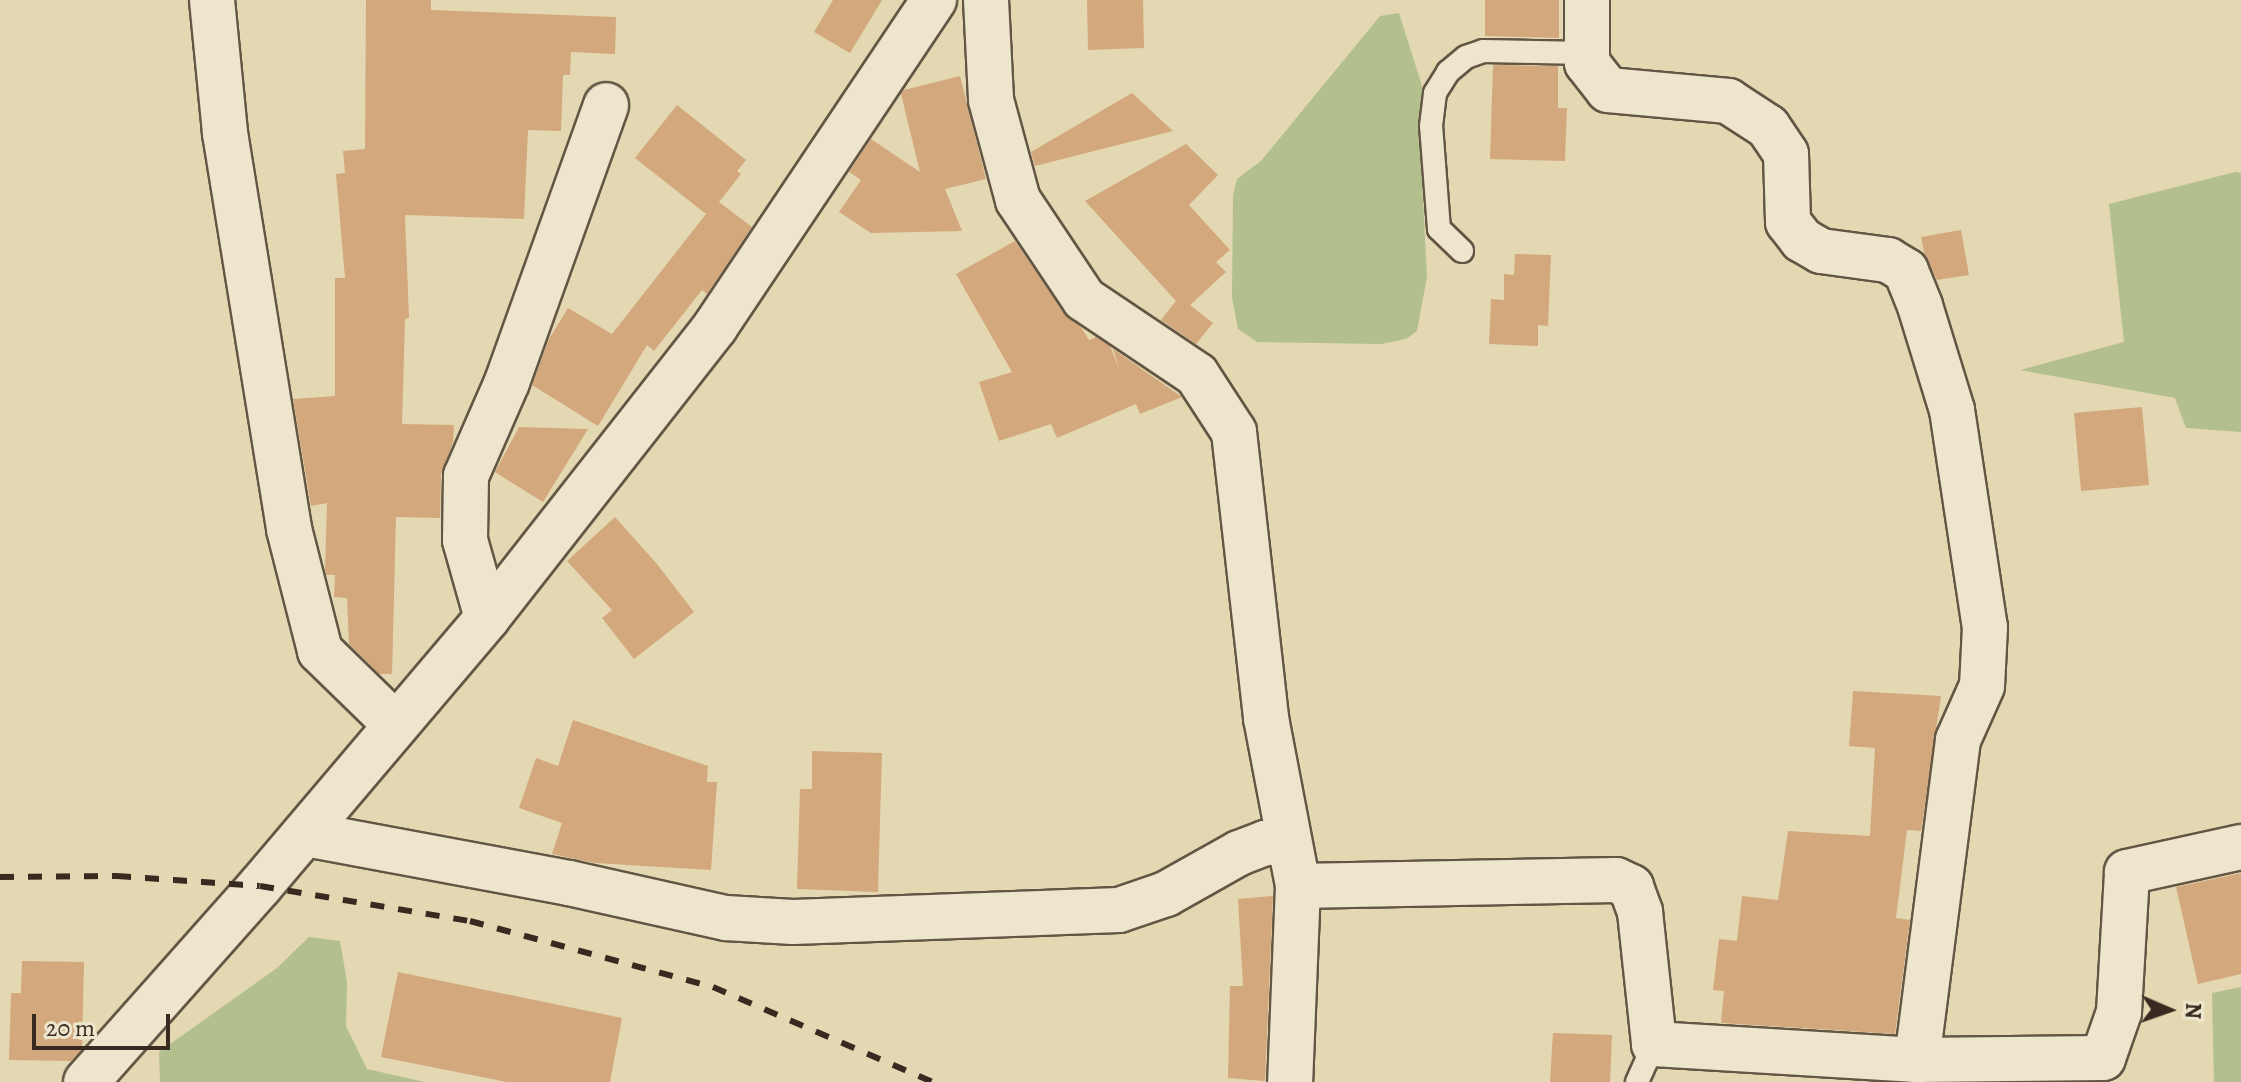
<!DOCTYPE html>
<html>
<head>
<meta charset="utf-8">
<style>
  body { margin:0 }
  #map { position:relative; width:2241px; height:1082px; overflow:hidden; background:#e3d8b2; font-family:Alegreya,serif }
  div>[style] { position:absolute }
  .green>* { inset:0; background:#b3bf8d }
  .building>* { inset:0; background:#d3a87d }
  .roads { filter:drop-shadow(2px 0 #635644) drop-shadow(-2px 0 #635644) drop-shadow(0 2px #635644) drop-shadow(0 -2px #635644) }
  .lane>* { height:22px; margin:-11px; padding:0 11px; transform-origin:11px; border-radius:11px; background:#ede6cd }
  .street>* { height:44px; margin:-22px; padding:0 22px; transform-origin:22px; border-radius:22px; background:#ede6cd }
  .rail>* { height:6px; margin-top:-3px; transform-origin:0; background:repeating-linear-gradient(90deg,#382a20 0 14px,transparent 0 28px) }
  span { translate:-50% -50%; white-space:nowrap; text-align:center; line-height:1.15; -webkit-text-stroke:6px #ede6cd; paint-order:stroke }
  .north { position:absolute; left:2129px; top:970px; width:80px; height:80px; -webkit-text-stroke:6px #ede6cd; paint-order:stroke; rotate:92deg; font-size:22px; font-weight:700; line-height:32px; text-align:center; color:#382a20 }
  .north::after { content:''; display:block; margin:auto; width:28px; height:36px; background:#382a20; clip-path:polygon(50% 0,100% 100%,50% 72%,0 100%) }
  .scale { position:absolute; left:32px; top:1014px; width:138px; height:36px; box-sizing:border-box; border:4px solid #382a20; border-top:0; padding-left:10px; font-size:24px; line-height:28px; white-space:nowrap; color:#382a20; -webkit-text-stroke:6px #ede6cd; paint-order:stroke }
</style>
</head>
<body>
<div id="map">
  <div class="green">
    <i style="clip-path:polygon(1399px 13px,1423px 89px,1419px 123px,1427px 277px,1417px 331px,1406px 339px,1381px 344px,1257px 342px,1238px 329px,1232px 298px,1233px 195px,1237px 179px,1261px 161px,1380px 16px)"></i>
    <i style="clip-path:polygon(2235px 172px,2241px 173px,2241px 432px,2186px 428px,2175px 398px,2020px 370px,2124px 342px,2109px 204px)"></i>
    <i style="clip-path:polygon(309px 937px,340px 941px,347px 982px,346px 1026px,367px 1069px,425px 1082px,160px 1082px,159px 1052px,277px 968px)"></i>
    <i style="clip-path:polygon(2241px 987px,2241px 1082px,2214px 1082px,2212px 993px)"></i>
  </div>
  <div class="building">
    <i style="clip-path:polygon(366px 0,431px 0,431px 10px,616px 17px,615px 54px,571px 52px,570px 75px,563px 75px,561px 131px,528px 130px,524px 219px,405px 215px,409px 318px,405px 319px,402px 424px,454px 425px,453px 442px,441px 475px,440px 518px,396px 517px,392px 674px,379px 674px,349px 644px,347px 598px,334px 597px,335px 575px,326px 575px,325px 570px,327px 503px,311px 506px,293px 399px,335px 396px,335px 278px,345px 278px,336px 174px,345px 173px,343px 151px,365px 149px)"></i>
    <i style="clip-path:polygon(833px 0,882px 0,850px 53px,814px 32px)"></i>
    <i style="clip-path:polygon(1087px 0,1143px 0,1144px 48px,1088px 50px)"></i>
    <i style="clip-path:polygon(1485px 0,1559px 0,1559px 38px,1485px 36px)"></i>
    <i style="clip-path:polygon(1493px 65px,1558px 66px,1558px 108px,1567px 108px,1565px 161px,1490px 159px)"></i>
    <i style="clip-path:polygon(960px 76px,986px 179px,945px 189px,962px 231px,871px 233px,839px 212px,861px 180px,849px 172px,871px 139px,920px 172px,901px 94px,904px 90px)"></i>
    <i style="clip-path:polygon(1132px 93px,1173px 131px,1035px 166px,1031px 152px)"></i>
    <i style="clip-path:polygon(677px 105px,746px 160px,737px 171px,741px 174px,719px 202px,752px 227px,707px 294px,702px 290px,654px 351px,647px 345px,598px 426px,532px 385px,549px 339px,568px 308px,612px 334px,706px 214px,635px 158px)"></i>
    <i style="clip-path:polygon(1186px 144px,1218px 175px,1189px 205px,1230px 250px,1216px 262px,1226px 272px,1190px 305px,1213px 323px,1196px 344px,1161px 320px,1176px 301px,1085px 201px)"></i>
    <i style="clip-path:polygon(1961px 230px,1969px 275px,1937px 280px,1925px 256px,1921px 237px)"></i>
    <i style="clip-path:polygon(1015px 241px,1064px 313px,1081px 327px,1089px 340px,1096px 337px,1110px 346px,1120px 371px,1113px 349px,1182px 397px,1140px 414px,1136px 404px,1057px 438px,1051px 424px,999px 441px,979px 382px,1012px 372px,956px 274px)"></i>
    <i style="clip-path:polygon(1515px 254px,1551px 255px,1548px 326px,1538px 325px,1538px 346px,1489px 344px,1491px 299px,1504px 300px,1504px 274px,1514px 275px)"></i>
    <i style="clip-path:polygon(2142px 407px,2149px 485px,2081px 491px,2074px 413px)"></i>
    <i style="clip-path:polygon(519px 427px,588px 429px,543px 502px,495px 472px)"></i>
    <i style="clip-path:polygon(615px 517px,657px 564px,694px 612px,634px 659px,602px 618px,612px 610px,567px 561px)"></i>
    <i style="clip-path:polygon(1853px 691px,1941px 696px,1921px 831px,1907px 830px,1896px 918px,1910px 920px,1895px 1034px,1721px 1023px,1724px 991px,1713px 990px,1719px 939px,1737px 941px,1742px 896px,1778px 900px,1788px 831px,1870px 836px,1875px 748px,1849px 746px)"></i>
    <i style="clip-path:polygon(573px 720px,708px 766px,707px 782px,717px 782px,711px 870px,595px 863px,552px 854px,562px 823px,519px 808px,536px 758px,558px 766px)"></i>
    <i style="clip-path:polygon(812px 751px,882px 753px,878px 892px,797px 889px,800px 789px,812px 789px)"></i>
    <i style="clip-path:polygon(2241px 873px,2241px 974px,2198px 984px,2176px 887px)"></i>
    <i style="clip-path:polygon(1273px 896px,1265px 1081px,1228px 1078px,1230px 986px,1243px 986px,1238px 899px)"></i>
    <i style="clip-path:polygon(22px 961px,84px 962px,82px 1049px,71px 1061px,9px 1060px,11px 993px,21px 993px)"></i>
    <i style="clip-path:polygon(398px 972px,622px 1018px,610px 1082px,507px 1082px,381px 1057px)"></i>
    <i style="clip-path:polygon(1553px 1033px,1612px 1035px,1610px 1082px,1550px 1082px)"></i>
  </div>
  <div class="roads">
    <div class="lane">
      <i style="left:1462px;top:251px;width:32px;rotate:-136deg"></i>
      <i style="left:1439px;top:229px;width:103px;rotate:-94.4deg"></i>
      <i style="left:1431px;top:126px;width:33px;rotate:-83deg"></i>
      <i style="left:1435px;top:93px;width:25px;rotate:-58deg"></i>
      <i style="left:1448px;top:72px;width:23px;rotate:-40deg"></i>
      <i style="left:1466px;top:57px;width:18px;rotate:-19deg"></i>
      <i style="left:1483px;top:51px;width:104px;rotate:1.1deg"></i>
      <i style="left:1637px;top:1082px;width:42px;rotate:-65.9deg"></i>
    </div>
    <div class="street">
      <i style="left:212px;top:0;width:134px;rotate:84.4deg"></i>
      <i style="left:225px;top:133px;width:401px;rotate:80.8deg"></i>
      <i style="left:289px;top:529px;width:126px;rotate:75.7deg"></i>
      <i style="left:320px;top:651px;width:106px;rotate:44.2deg"></i>
      <i style="left:986px;top:0;width:100px;rotate:87.1deg"></i>
      <i style="left:991px;top:100px;width:104px;rotate:74.9deg"></i>
      <i style="left:1018px;top:200px;width:119px;rotate:56.3deg"></i>
      <i style="left:1084px;top:299px;width:136px;rotate:33.9deg"></i>
      <i style="left:1197px;top:375px;width:68px;rotate:57deg"></i>
      <i style="left:1234px;top:432px;width:288px;rotate:83.6deg"></i>
      <i style="left:1266px;top:718px;width:171px;rotate:79.2deg"></i>
      <i style="left:1298px;top:886px;width:196px;rotate:92.3deg"></i>
      <i style="left:1587px;top:0;width:63px;rotate:90deg"></i>
      <i style="left:1587px;top:63px;width:34px;rotate:52deg"></i>
      <i style="left:1608px;top:90px;width:121px;rotate:5.2deg"></i>
      <i style="left:1728px;top:101px;width:48px;rotate:33deg"></i>
      <i style="left:1768px;top:127px;width:32px;rotate:56deg"></i>
      <i style="left:1786px;top:154px;width:68px;rotate:88.3deg"></i>
      <i style="left:1788px;top:222px;width:23px;rotate:52deg"></i>
      <i style="left:1802px;top:240px;width:22px;rotate:30deg"></i>
      <i style="left:1821px;top:251px;width:68px;rotate:7.7deg"></i>
      <i style="left:1888px;top:260px;width:21px;rotate:31deg"></i>
      <i style="left:1906px;top:271px;width:38px;rotate:68deg"></i>
      <i style="left:1920px;top:306px;width:109px;rotate:72.9deg"></i>
      <i style="left:1952px;top:410px;width:219px;rotate:81.4deg"></i>
      <i style="left:1985px;top:627px;width:59px;rotate:92.9deg"></i>
      <i style="left:1982px;top:686px;width:59px;rotate:114deg"></i>
      <i style="left:1958px;top:740px;width:323px;rotate:97.3deg"></i>
      <i style="left:487px;top:618px;width:81px;rotate:-105.8deg"></i>
      <i style="left:465px;top:540px;width:64px;rotate:-89.1deg"></i>
      <i style="left:466px;top:476px;width:103px;rotate:-66.4deg"></i>
      <i style="left:507px;top:382px;width:294px;rotate:-70.3deg"></i>
      <i style="left:305px;top:834px;width:269px;rotate:10.5deg"></i>
      <i style="left:569px;top:883px;width:161px;rotate:12.6deg"></i>
      <i style="left:726px;top:918px;width:67px;rotate:3.4deg"></i>
      <i style="left:793px;top:922px;width:326px;rotate:-2.1deg"></i>
      <i style="left:1119px;top:910px;width:50px;rotate:-18.8deg"></i>
      <i style="left:1166px;top:894px;width:84px;rotate:-29.3deg"></i>
      <i style="left:1239px;top:853px;width:28px;rotate:-21deg"></i>
      <i style="left:1265px;top:843px;width:24px;rotate:-2deg"></i>
      <i style="left:1298px;top:886px;width:318px;rotate:-1.1deg"></i>
      <i style="left:1616px;top:880px;width:17px;rotate:25deg"></i>
      <i style="left:1631px;top:887px;width:27px;rotate:70deg"></i>
      <i style="left:1640px;top:912px;width:133px;rotate:83.9deg"></i>
      <i style="left:1654px;top:1044px;width:263px;rotate:3.5deg"></i>
      <i style="left:1917px;top:1060px;width:186px;rotate:-0.6deg"></i>
      <i style="left:2103px;top:1058px;width:49px;rotate:-70.8deg"></i>
      <i style="left:2119px;top:1012px;width:140px;rotate:-86.7deg"></i>
      <i style="left:2127px;top:872px;width:117px;rotate:-12.4deg"></i>
      <i style="left:86px;top:1082px;width:262px;rotate:-48.4deg"></i>
      <i style="left:260px;top:886px;width:351px;rotate:-49.7deg"></i>
      <i style="left:487px;top:618px;width:370px;rotate:-51.9deg"></i>
      <i style="left:715px;top:327px;width:394px;rotate:-56.2deg"></i>
    </div>
  </div>
  <div class="rail">
    <i style="left:0;top:877px;width:117px;rotate:-0.5deg"></i>
    <i style="left:117px;top:876px;width:143px;rotate:4deg"></i>
    <i style="left:260px;top:886px;width:213px;rotate:9.5deg"></i>
    <i style="left:470px;top:921px;width:252px;rotate:15.2deg"></i>
    <i style="left:713px;top:987px;width:240px;rotate:23.4deg"></i>
  </div>
  <div class="north">N</div>
  <div class="scale">20 m</div>
</div>
</body>
</html>
